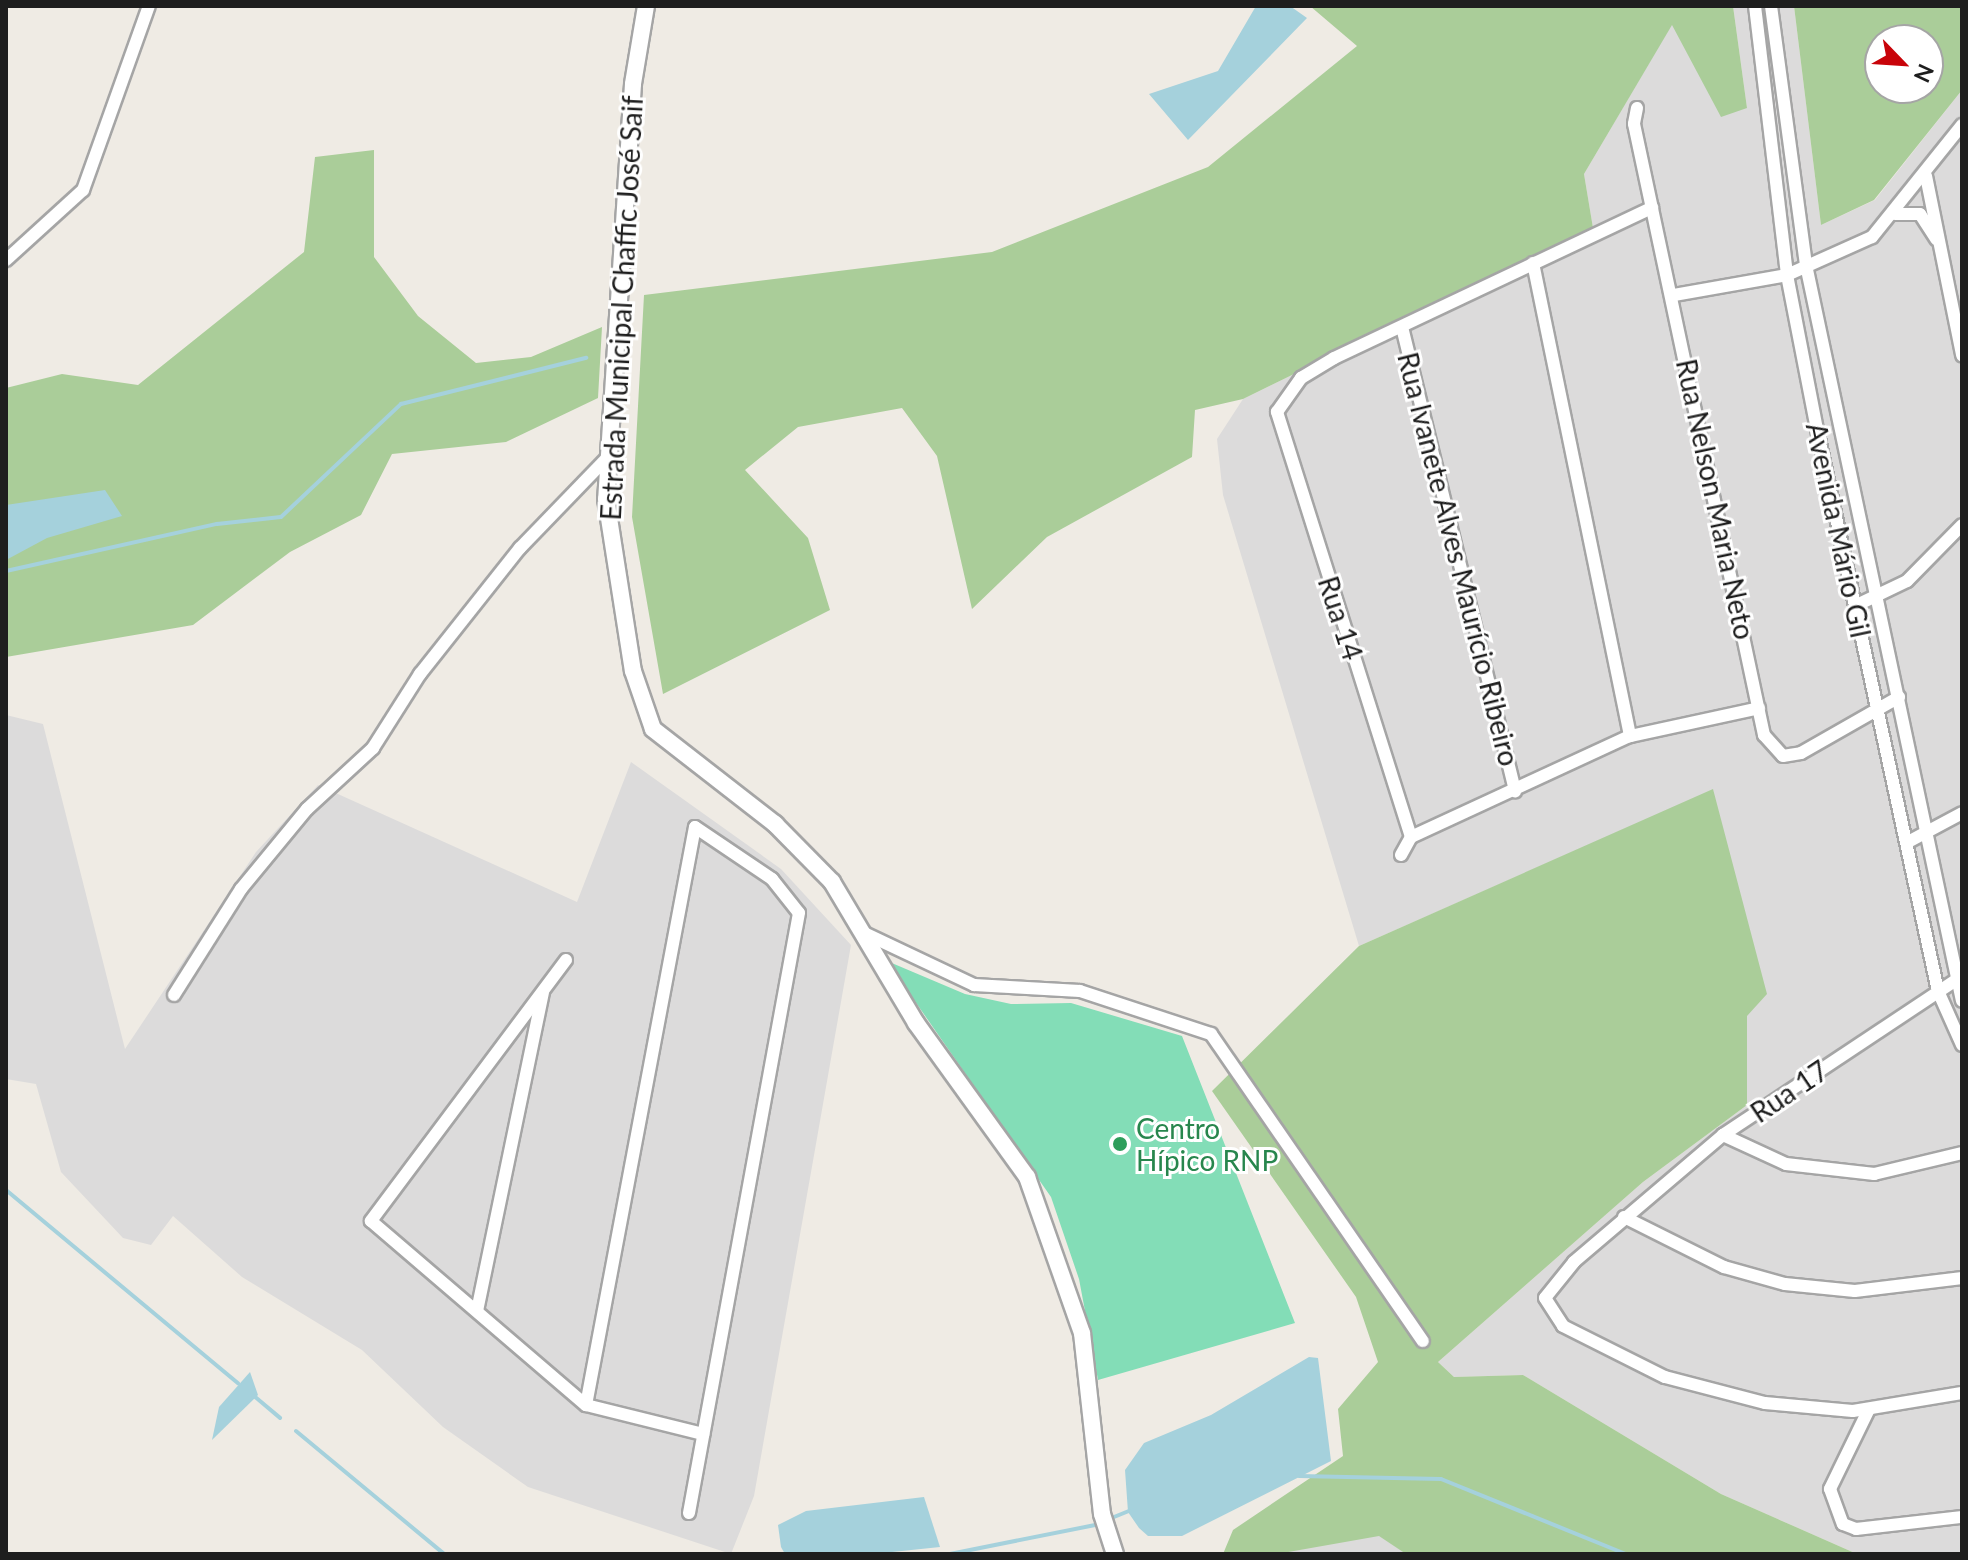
<!DOCTYPE html>
<html>
<head>
<meta charset="utf-8">
<style>
  body { margin:0 }
  #map { position:relative; width:1968px; height:1560px; overflow:hidden; background:#efebe4; font-family:Lato,sans-serif }
  div>[style] { position:absolute }
  .residential>* { inset:0; background:#dcdbdb }
  .forest>* { inset:0; background:#aacd99 }
  .pitch>* { inset:0; background:#83ddb7 }
  .water>* { inset:0; background:#a5d1dc }
  .stream>* { height:4px; margin:-2px; padding:0 2px; transform-origin:2px; border-radius:2px; background:#a5d1dc }
  .roads { filter:drop-shadow(2px 0 #a5a5a5) drop-shadow(-2px 0 #a5a5a5) drop-shadow(0 2px #a5a5a5) drop-shadow(0 -2px #a5a5a5) }
  .minor>* { height:12px; margin:-6px; padding:0 6px; transform-origin:6px; border-radius:6px; background:#fff }
  .tertiary>* { height:16px; margin:-8px; padding:0 8px; transform-origin:8px; border-radius:8px; background:#fff }
  .dots>* { width:22px; height:22px; translate:-50% -50%; box-sizing:border-box; border:4px solid #fff; border-radius:50% }
  span { translate:-50% -50%; white-space:nowrap; text-align:center; line-height:1.15; -webkit-text-stroke:6px #fff; paint-order:stroke }
  .street-label { font-size:28px; color:#1e1e1e }
  .leisure-label { font-size:28px; color:#27864d }
  .left { translate:0 -50%; text-align:left }
  .frame { position:absolute; inset:0; border:8px solid #1e1e1e; pointer-events:none }
  .north { position:absolute; left:1864px; top:24px; width:80px; height:80px; box-sizing:border-box; background:#fff; border:2px solid #a5a5a5; border-radius:50%; rotate:115deg; font-size:22px; font-weight:700; line-height:32px; text-align:center; color:#1e1e1e }
  .north::after { content:''; display:block; margin:auto; width:28px; height:36px; background:#c80309; clip-path:polygon(50% 0,100% 100%,50% 72%,0 100%) }
</style>
</head>
<body>
<div id="map">
  <div class="residential">
    <i style="clip-path:polygon(1733px 6px,1794px 6px,1821px 225px,1875px 200px,1962px 90px,1962px 1554px,1857px 1554px,1721px 1494px,1523px 1375px,1454px 1377px,1438px 1362px,1643px 1182px,1747px 1105px,1747px 1016px,1713px 790px,1359px 946px,1223px 495px,1217px 439px,1243px 399px,1593px 228px,1584px 174px,1672px 24px,1747px 108px)"></i>
    <i style="clip-path:polygon(6px 715px,43px 724px,125px 1049px,256px 852px,318px 785px,577px 902px,631px 762px,781px 869px,851px 945px,754px 1496px,731px 1554px,528px 1487px,443px 1427px,362px 1350px,242px 1277px,173px 1216px,151px 1245px,123px 1238px,61px 1172px,36px 1084px,6px 1079px)"></i>
    <i style="clip-path:polygon(1380px 1535px,1406px 1554px,1277px 1554px,1291px 1547px)"></i>
  </div>
  <div class="forest">
    <i style="clip-path:polygon(1310px 6px,1733px 6px,1747px 108px,1721px 117px,1672px 25px,1584px 174px,1593px 228px,1243px 399px,1195px 410px,1192px 457px,1047px 537px,972px 609px,937px 456px,902px 408px,798px 427px,745px 470px,808px 538px,830px 610px,663px 694px,632px 517px,644px 295px,992px 252px,1208px 167px,1357px 46px)"></i>
    <i style="clip-path:polygon(evenodd,1794px 6px,1962px 6px,1962px 90px,1874px 200px,1821px 225px,1794px 6px,1880px 40px,1928px 40px,1928px 88px,1880px 88px,1880px 40px)"></i>
    <i style="clip-path:polygon(374px 150px,374px 257px,418px 316px,476px 363px,531px 357px,602px 327px,598px 398px,506px 442px,392px 454px,361px 515px,290px 552px,193px 625px,6px 657px,6px 388px,62px 374px,138px 385px,304px 252px,315px 157px)"></i>
    <i style="clip-path:polygon(1713px 789px,1767px 994px,1747px 1016px,1747px 1105px,1643px 1182px,1438px 1362px,1454px 1377px,1523px 1375px,1721px 1494px,1857px 1554px,1406px 1554px,1379px 1536px,1277px 1554px,1223px 1554px,1233px 1530px,1343px 1456px,1338px 1409px,1378px 1362px,1356px 1297px,1212px 1091px,1359px 946px)"></i>
  </div>
  <div class="pitch">
    <i style="clip-path:polygon(887px 961px,965px 994px,1011px 1004px,1071px 1003px,1182px 1036px,1295px 1323px,1098px 1380px,1079px 1279px,1051px 1197px)"></i>
  </div>
  <div class="water">
    <i style="clip-path:polygon(1256px 6px,1290px 6px,1307px 18px,1188px 140px,1149px 94px,1218px 71px)"></i>
    <i style="clip-path:polygon(105px 490px,122px 516px,47px 538px,6px 560px,6px 505px)"></i>
    <i style="clip-path:polygon(1309px 1357px,1318px 1358px,1331px 1461px,1182px 1536px,1148px 1536px,1139px 1528px,1128px 1512px,1125px 1470px,1144px 1443px,1211px 1415px)"></i>
    <i style="clip-path:polygon(250px 1372px,258px 1395px,212px 1440px,219px 1407px)"></i>
    <i style="clip-path:polygon(924px 1497px,940px 1547px,873px 1554px,785px 1554px,781px 1547px,778px 1525px,806px 1511px)"></i>
  </div>
  <div class="stream">
    <i style="left:6px;top:571px;width:216px;rotate:-12.6deg"></i>
    <i style="left:217px;top:524px;width:64px;rotate:-6.2deg"></i>
    <i style="left:281px;top:517px;width:165px;rotate:-43.3deg"></i>
    <i style="left:401px;top:404px;width:191px;rotate:-14deg"></i>
    <i style="left:6px;top:1190px;width:302px;rotate:39.8deg"></i>
    <i style="left:254px;top:1396px;width:34px;rotate:40deg"></i>
    <i style="left:296px;top:1431px;width:192px;rotate:39.7deg"></i>
    <i style="left:1299px;top:1476px;width:142px;rotate:1.2deg"></i>
    <i style="left:1441px;top:1479px;width:200px;rotate:22.1deg"></i>
    <i style="left:1114px;top:1517px;width:16px;rotate:-22deg"></i>
    <i style="left:950px;top:1554px;width:148px;rotate:-11.3deg"></i>
  </div>
  <div class="roads">
    <div class="minor">
      <i style="left:1755px;top:6px;width:271px;rotate:83.2deg"></i>
      <i style="left:1787px;top:275px;width:162px;rotate:79deg"></i>
      <i style="left:1818px;top:434px;width:570px;rotate:77.84deg"></i>
      <i style="left:1938px;top:991px;width:59px;rotate:66deg"></i>
      <i style="left:1771px;top:6px;width:261px;rotate:82.3deg"></i>
      <i style="left:1806px;top:265px;width:752px;rotate:78.03deg"></i>
      <i style="left:1637px;top:108px;width:16px;rotate:101deg"></i>
      <i style="left:1634px;top:124px;width:625px;rotate:77.99deg"></i>
      <i style="left:1764px;top:735px;width:28px;rotate:48deg"></i>
      <i style="left:1783px;top:756px;width:18px;rotate:-9deg"></i>
      <i style="left:1801px;top:753px;width:113px;rotate:-29.7deg"></i>
      <i style="left:1926px;top:176px;width:183px;rotate:78.6deg"></i>
      <i style="left:1895px;top:214px;width:25px"></i>
      <i style="left:1920px;top:214px;width:30px;rotate:57deg"></i>
      <i style="left:6px;top:260px;width:104px;rotate:-42.3deg"></i>
      <i style="left:83px;top:190px;width:195px;rotate:-70.3deg"></i>
      <i style="left:1533px;top:263px;width:483px;rotate:78.4deg"></i>
      <i style="left:1674px;top:295px;width:115px;rotate:-10deg"></i>
      <i style="left:1787px;top:275px;width:93px;rotate:-24.1deg"></i>
      <i style="left:1872px;top:237px;width:144px;rotate:-51.2deg"></i>
      <i style="left:1402px;top:327px;width:478px;rotate:76.3deg"></i>
      <i style="left:1859px;top:604px;width:53px;rotate:-25.6deg"></i>
      <i style="left:1907px;top:581px;width:78px;rotate:-45.5deg"></i>
      <i style="left:1411px;top:837px;width:446px;rotate:-107.5deg"></i>
      <i style="left:1277px;top:412px;width:42px;rotate:-54.8deg"></i>
      <i style="left:1301px;top:378px;width:39px;rotate:-31deg"></i>
      <i style="left:1334px;top:358px;width:352px;rotate:-25.3deg"></i>
      <i style="left:1908px;top:842px;width:61px;rotate:-28.2deg"></i>
      <i style="left:1401px;top:855px;width:21px;rotate:-61deg"></i>
      <i style="left:1411px;top:837px;width:241px;rotate:-24.8deg"></i>
      <i style="left:1630px;top:736px;width:132px;rotate:-12.2deg"></i>
      <i style="left:864px;top:933px;width:122px;rotate:25.3deg"></i>
      <i style="left:974px;top:985px;width:106px;rotate:3.2deg"></i>
      <i style="left:1080px;top:991px;width:138px;rotate:18.2deg"></i>
      <i style="left:1211px;top:1034px;width:373px;rotate:55.4deg"></i>
      <i style="left:566px;top:960px;width:326px;rotate:126.8deg"></i>
      <i style="left:371px;top:1221px;width:283px;rotate:40.6deg"></i>
      <i style="left:586px;top:1405px;width:121px;rotate:13.9deg"></i>
      <i style="left:1962px;top:976px;width:287px;rotate:146.4deg"></i>
      <i style="left:1723px;top:1135px;width:196px;rotate:139.6deg"></i>
      <i style="left:1574px;top:1262px;width:46px;rotate:128.9deg"></i>
      <i style="left:1545px;top:1298px;width:33px;rotate:57deg"></i>
      <i style="left:1563px;top:1326px;width:114px;rotate:26.6deg"></i>
      <i style="left:1665px;top:1377px;width:103px;rotate:14.6deg"></i>
      <i style="left:1765px;top:1403px;width:88px;rotate:5.2deg"></i>
      <i style="left:1853px;top:1411px;width:110px;rotate:-9.4deg"></i>
      <i style="left:174px;top:995px;width:125px;rotate:-57.7deg"></i>
      <i style="left:241px;top:889px;width:104px;rotate:-50.5deg"></i>
      <i style="left:307px;top:809px;width:90px;rotate:-42.7deg"></i>
      <i style="left:373px;top:748px;width:88px;rotate:-57.6deg"></i>
      <i style="left:420px;top:674px;width:161px;rotate:-51.6deg"></i>
      <i style="left:520px;top:548px;width:127px;rotate:-46deg"></i>
      <i style="left:1723px;top:1135px;width:69px;rotate:24.7deg"></i>
      <i style="left:1786px;top:1164px;width:89px;rotate:6.5deg"></i>
      <i style="left:1874px;top:1174px;width:90px;rotate:-13.4deg"></i>
      <i style="left:1624px;top:1217px;width:112px;rotate:26.6deg"></i>
      <i style="left:1724px;top:1267px;width:63px;rotate:15.6deg"></i>
      <i style="left:1785px;top:1284px;width:70px;rotate:5.7deg"></i>
      <i style="left:1855px;top:1291px;width:108px;rotate:-6.9deg"></i>
      <i style="left:477px;top:1311px;width:325px;rotate:-78.3deg"></i>
      <i style="left:586px;top:1405px;width:588px;rotate:-79.32deg"></i>
      <i style="left:695px;top:827px;width:93px;rotate:34deg"></i>
      <i style="left:772px;top:879px;width:43px;rotate:51.5deg"></i>
      <i style="left:799px;top:913px;width:610px;rotate:100.39deg"></i>
      <i style="left:1869px;top:1409px;width:89px;rotate:116deg"></i>
      <i style="left:1830px;top:1489px;width:37px;rotate:70deg"></i>
      <i style="left:1843px;top:1524px;width:14px;rotate:21deg"></i>
      <i style="left:1856px;top:1529px;width:107px;rotate:-6.5deg"></i>
    </div>
    <div class="tertiary">
      <i style="left:646px;top:6px;width:79px;rotate:99.5deg"></i>
      <i style="left:633px;top:84px;width:416px;rotate:93.7deg"></i>
      <i style="left:606px;top:499px;width:174px;rotate:81.1deg"></i>
      <i style="left:633px;top:671px;width:61px;rotate:71deg"></i>
      <i style="left:653px;top:729px;width:155px;rotate:37.9deg"></i>
      <i style="left:775px;top:824px;width:81px;rotate:45.5deg"></i>
      <i style="left:832px;top:882px;width:164px;rotate:59.2deg"></i>
      <i style="left:916px;top:1023px;width:190px;rotate:54.2deg"></i>
      <i style="left:1027px;top:1177px;width:165px;rotate:70.6deg"></i>
      <i style="left:1082px;top:1333px;width:182px;rotate:83.7deg"></i>
      <i style="left:1102px;top:1514px;width:42px;rotate:72deg"></i>
    </div>
  </div>
  <div class="dots">
    <i style="left:1120px;top:1144px;background:#2e9e5b"></i>
  </div>
  <div class="street-label">
    <span style="left:621px;top:308px;rotate:-87deg">Estrada Municipal Chaffic José Saif</span>
    <span style="left:1716px;top:499px;rotate:78deg">Rua Nelson Maria Neto</span>
    <span style="left:1839px;top:530px;rotate:78deg">Avenida Mário Gil</span>
    <span style="left:1459px;top:559px;rotate:76deg">Rua lvanete Alves Maurício Ribeiro</span>
    <span style="left:1341px;top:618px;rotate:72deg">Rua 14</span>
    <span style="left:1789px;top:1091px;rotate:-34deg">Rua 17</span>
  </div>
  <div class="leisure-label">
    <span class="left" style="left:1136px;top:1144px">Centro<br>Hípico RNP</span>
  </div>
  <div class="frame"></div>
  <div class="north">N</div>
</div>
</body>
</html>
